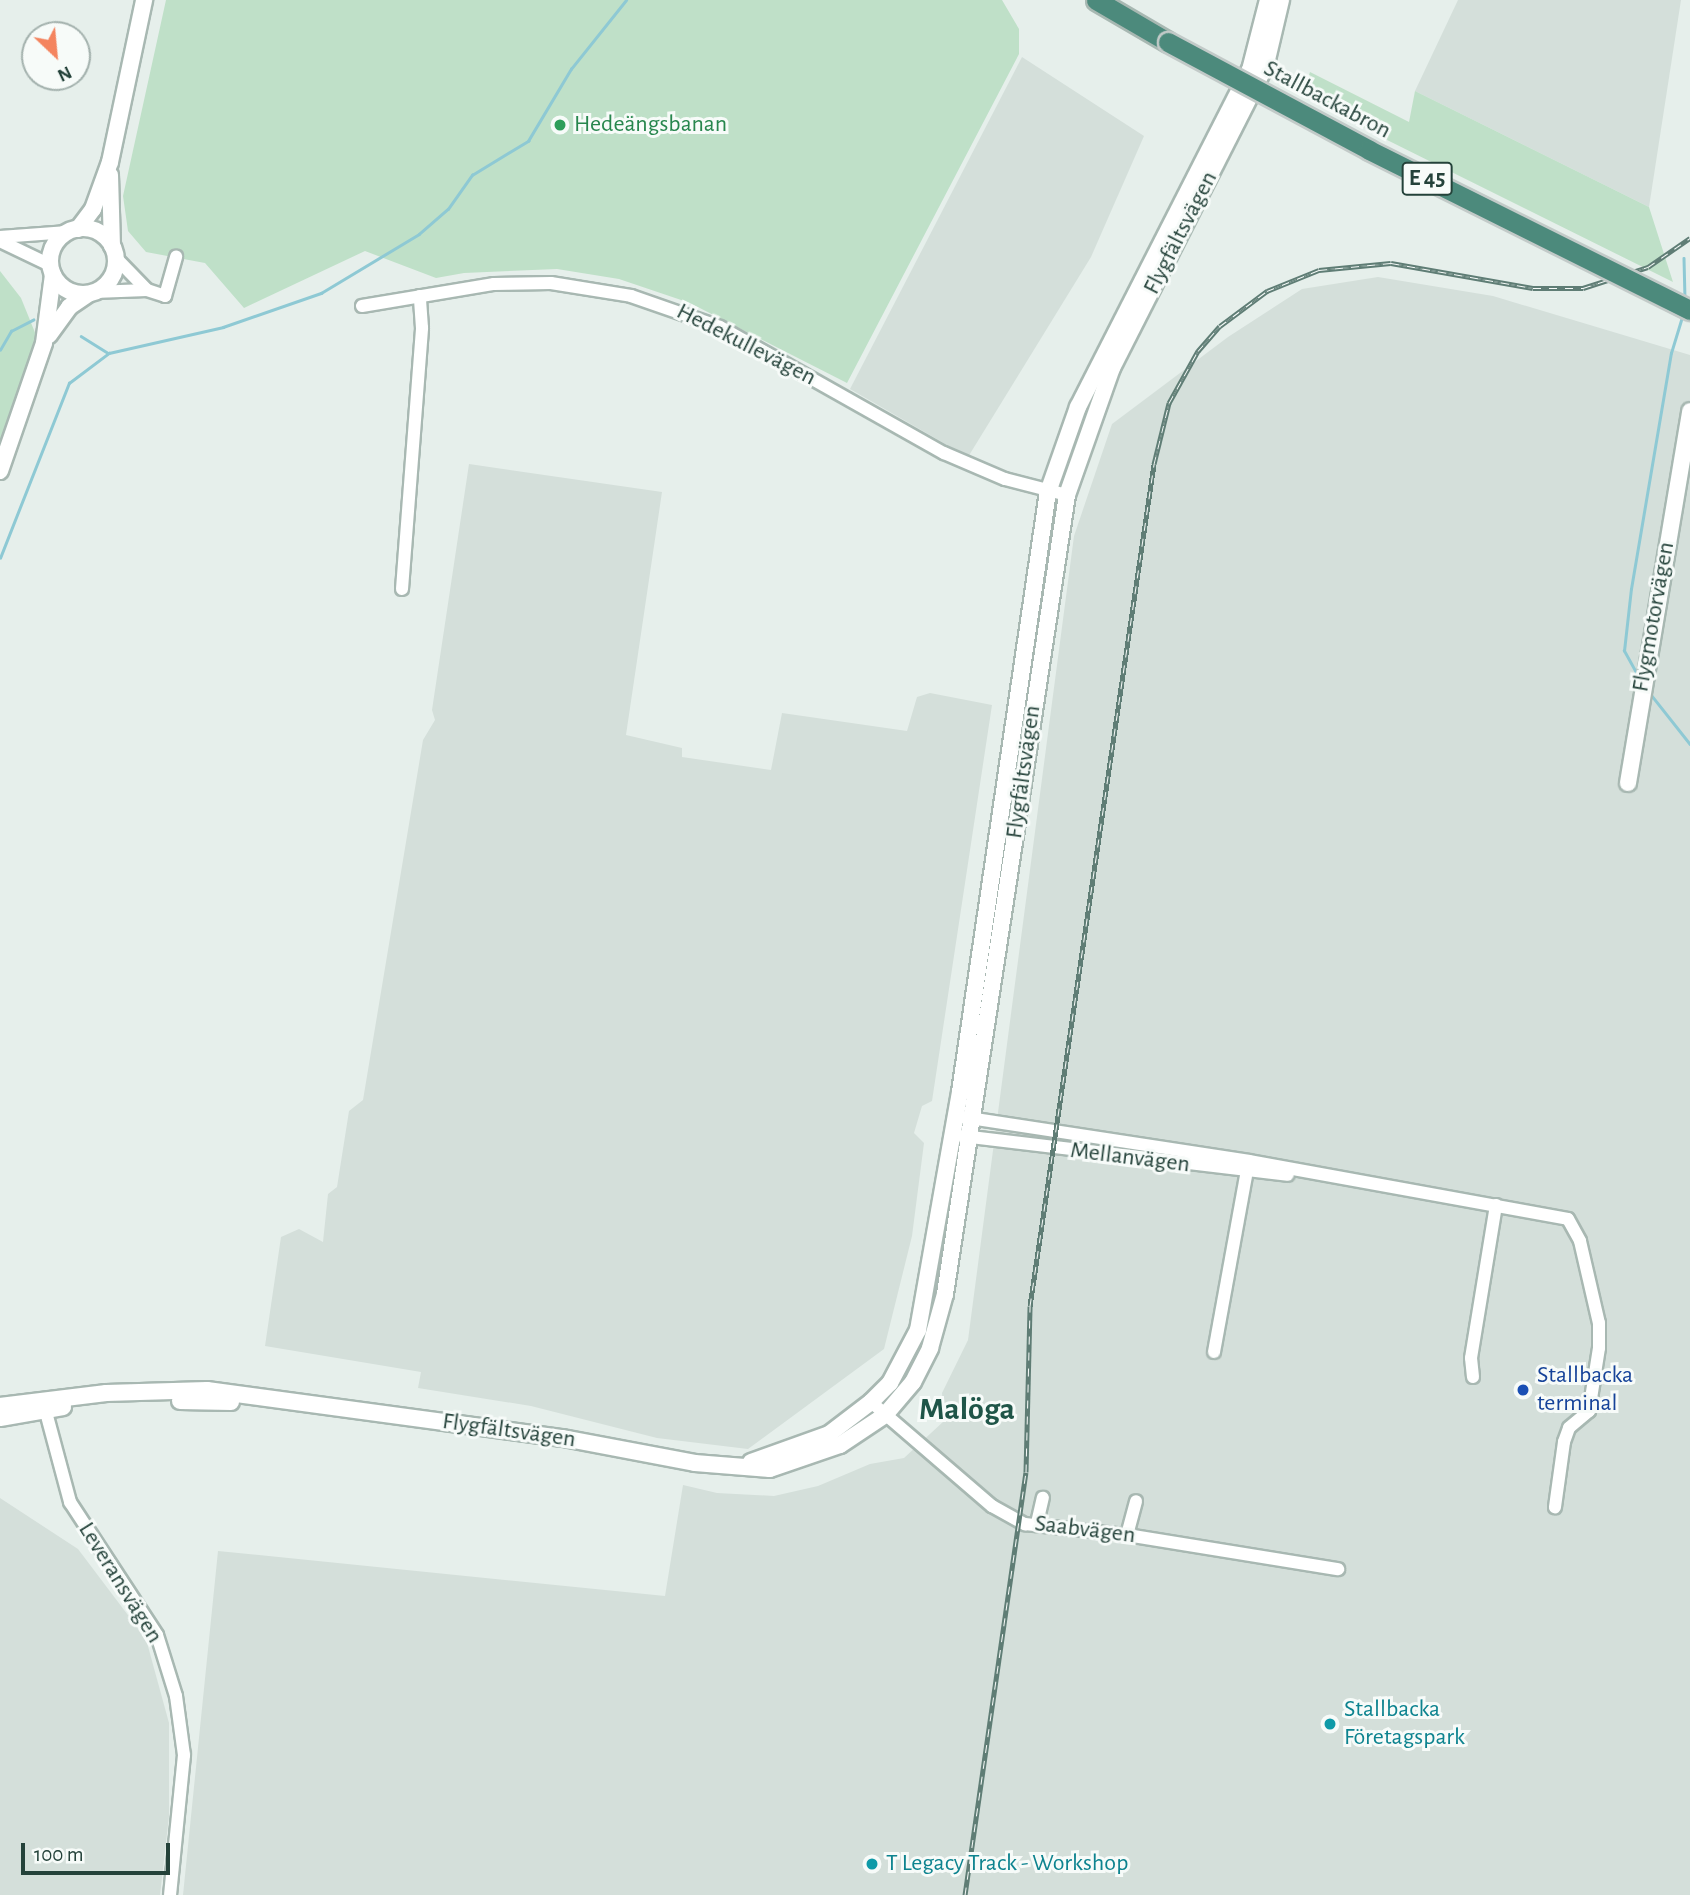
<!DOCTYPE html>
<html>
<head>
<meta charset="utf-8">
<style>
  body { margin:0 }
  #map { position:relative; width:1690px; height:1895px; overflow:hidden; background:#e6efeb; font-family:"Alegreya Sans",sans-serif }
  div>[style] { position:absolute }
  .built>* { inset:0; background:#d4dfda }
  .green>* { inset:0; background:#bfe0c8 }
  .stream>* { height:2.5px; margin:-1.25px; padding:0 1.25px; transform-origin:1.25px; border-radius:1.25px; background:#8ec9d4 }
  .roads { filter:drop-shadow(2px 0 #a8b8b2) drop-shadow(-2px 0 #a8b8b2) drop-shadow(0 2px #a8b8b2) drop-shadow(0 -2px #a8b8b2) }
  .minor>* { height:12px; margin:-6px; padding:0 6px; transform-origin:6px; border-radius:6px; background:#fff }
  .tertiary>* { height:16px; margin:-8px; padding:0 8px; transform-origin:8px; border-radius:8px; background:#fff }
  .tertiary>.ring { margin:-8px; padding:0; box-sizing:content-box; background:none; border:16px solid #fff; border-radius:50% }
  .trunk>* { height:19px; margin:-9.5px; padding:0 9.5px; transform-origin:9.5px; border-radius:9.5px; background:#4c8a7c }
  .rail>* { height:5px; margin-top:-2.5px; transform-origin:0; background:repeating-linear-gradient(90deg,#f7fbf9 0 8px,#5f7d75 0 16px); box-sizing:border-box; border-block:2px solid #5f7d75 }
  .bridges { filter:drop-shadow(2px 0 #c2cac8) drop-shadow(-2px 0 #c2cac8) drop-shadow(0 2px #c2cac8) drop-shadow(0 -2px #c2cac8) }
  .trunk-bridge>* { height:19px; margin:-9.5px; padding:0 9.5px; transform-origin:9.5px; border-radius:9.5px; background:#4c8a7c }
  .dots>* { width:19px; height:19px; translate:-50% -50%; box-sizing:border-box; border:4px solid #f7fbf9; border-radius:50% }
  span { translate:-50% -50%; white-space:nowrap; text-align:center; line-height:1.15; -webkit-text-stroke:6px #f7fbf9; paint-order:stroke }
  .shield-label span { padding:2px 5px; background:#f7fbf9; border:2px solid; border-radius:5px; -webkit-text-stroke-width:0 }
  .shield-label { font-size:23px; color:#24423a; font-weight:700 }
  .street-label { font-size:24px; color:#24423a }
  .leisure-label { font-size:24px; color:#27864d }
  .left { translate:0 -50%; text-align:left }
  .transit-label { font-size:24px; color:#164399 }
  .culture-label { font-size:24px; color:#0d838f }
  .district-label { font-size:32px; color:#1f5548; font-weight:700 }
  .north { position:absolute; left:21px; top:21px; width:70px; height:70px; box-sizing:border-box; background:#f7fbf9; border:2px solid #a3b1ad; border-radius:50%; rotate:154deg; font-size:19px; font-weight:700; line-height:28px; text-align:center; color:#24423a }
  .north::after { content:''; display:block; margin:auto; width:24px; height:32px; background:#f4845f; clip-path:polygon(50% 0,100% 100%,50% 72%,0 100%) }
  .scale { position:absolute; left:21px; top:1843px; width:149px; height:32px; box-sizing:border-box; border:4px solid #24423a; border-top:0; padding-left:9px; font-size:21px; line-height:24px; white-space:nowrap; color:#24423a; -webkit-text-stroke:5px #f7fbf9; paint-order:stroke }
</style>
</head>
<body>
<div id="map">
  <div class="built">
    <i style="clip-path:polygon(1458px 0,1681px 0,1649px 207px,1415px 91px)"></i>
    <i style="clip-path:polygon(1022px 57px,1144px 136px,1091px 257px,968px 457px,850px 389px)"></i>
    <i style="clip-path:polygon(1378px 277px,1493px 296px,1690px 355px,1690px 1895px,183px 1895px,218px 1551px,665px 1596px,683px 1485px,717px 1493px,774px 1496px,818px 1486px,870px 1464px,904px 1458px,944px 1421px,942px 1393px,968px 1340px,1074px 536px,1112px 424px,1228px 337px,1302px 289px)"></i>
    <i style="clip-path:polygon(469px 464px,662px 492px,626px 735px,682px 748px,682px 757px,771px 770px,782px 713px,907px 731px,917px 697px,930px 693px,992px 705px,932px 1101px,922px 1106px,914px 1133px,924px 1143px,912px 1236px,884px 1349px,748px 1449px,657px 1438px,531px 1406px,418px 1388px,421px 1372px,265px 1346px,281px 1237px,299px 1229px,323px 1242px,328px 1194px,337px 1187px,349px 1111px,363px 1100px,423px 740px,435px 720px,432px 710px)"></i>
    <i style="clip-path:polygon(0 1498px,78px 1549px,146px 1639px,169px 1723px,169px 1816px,160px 1895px,0 1895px)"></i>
  </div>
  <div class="green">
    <i style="clip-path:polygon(166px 0,1002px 0,1019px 29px,1019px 54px,847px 383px,690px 303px,619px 279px,557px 269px,464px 273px,436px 278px,365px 251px,244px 308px,205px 263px,146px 252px,128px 231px,123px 196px)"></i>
    <i style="clip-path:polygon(1310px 72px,1409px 122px,1415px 91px,1649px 207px,1673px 282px,1373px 133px,1303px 92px)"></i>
    <i style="clip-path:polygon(0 271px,21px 298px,38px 340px,0 442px)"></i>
  </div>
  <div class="stream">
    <i style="left:1684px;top:258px;width:41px;rotate:88.6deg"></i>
    <i style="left:81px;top:336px;width:32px;rotate:32deg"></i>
    <i style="left:0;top:350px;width:22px;rotate:-60deg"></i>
    <i style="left:11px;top:331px;width:25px;rotate:-27deg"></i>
    <i style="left:0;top:558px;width:188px;rotate:-68.5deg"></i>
    <i style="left:69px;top:383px;width:50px;rotate:-36.9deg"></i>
    <i style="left:109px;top:353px;width:117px;rotate:-12.8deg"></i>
    <i style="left:223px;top:327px;width:104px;rotate:-19.1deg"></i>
    <i style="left:321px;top:293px;width:114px;rotate:-31deg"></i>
    <i style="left:419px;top:234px;width:38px;rotate:-41deg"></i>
    <i style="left:448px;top:209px;width:42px;rotate:-54.8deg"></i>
    <i style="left:472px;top:175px;width:66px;rotate:-31.3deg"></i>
    <i style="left:528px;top:141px;width:84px;rotate:-59.2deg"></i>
    <i style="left:571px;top:69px;width:88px;rotate:-51.4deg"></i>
    <i style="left:1639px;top:678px;width:31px;rotate:-119deg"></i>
    <i style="left:1624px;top:651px;width:62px;rotate:-83.6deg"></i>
    <i style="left:1631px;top:589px;width:239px;rotate:-80.4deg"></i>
    <i style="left:1671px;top:353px;width:39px;rotate:-73deg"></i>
    <i style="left:1649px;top:692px;width:66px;rotate:51.7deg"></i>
  </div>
  <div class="roads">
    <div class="minor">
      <i style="left:0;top:237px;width:68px;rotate:-4.2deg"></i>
      <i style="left:0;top:241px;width:55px;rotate:25.6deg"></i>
      <i style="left:115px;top:257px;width:46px;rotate:45.9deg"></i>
      <i style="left:94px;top:292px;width:53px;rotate:-2.2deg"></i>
      <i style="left:147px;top:290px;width:19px;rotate:18deg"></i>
      <i style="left:165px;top:296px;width:41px;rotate:-74.2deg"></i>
      <i style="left:362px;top:306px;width:134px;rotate:-9.5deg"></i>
      <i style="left:494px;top:284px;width:57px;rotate:-1deg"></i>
      <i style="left:551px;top:283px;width:81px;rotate:9.2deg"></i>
      <i style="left:631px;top:296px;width:94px;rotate:19.2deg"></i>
      <i style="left:720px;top:327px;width:257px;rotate:29.4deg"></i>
      <i style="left:944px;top:453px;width:66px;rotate:23.1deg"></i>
      <i style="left:1005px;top:479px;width:64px;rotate:14.5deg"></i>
      <i style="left:402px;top:589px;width:262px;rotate:-85.6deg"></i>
      <i style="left:422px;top:328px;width:32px;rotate:-94deg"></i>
      <i style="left:963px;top:1117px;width:289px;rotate:8.7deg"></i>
      <i style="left:1249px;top:1161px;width:324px;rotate:10.3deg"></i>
      <i style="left:1568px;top:1219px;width:25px;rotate:61deg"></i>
      <i style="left:1580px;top:1241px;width:84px;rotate:77deg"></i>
      <i style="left:1599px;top:1323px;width:25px;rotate:90deg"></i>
      <i style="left:1599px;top:1348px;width:64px;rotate:99deg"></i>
      <i style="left:1589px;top:1411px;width:26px;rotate:140deg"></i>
      <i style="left:1569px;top:1428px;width:15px;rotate:110deg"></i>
      <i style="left:1564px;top:1442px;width:66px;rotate:97.9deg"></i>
      <i style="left:962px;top:1136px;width:328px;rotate:6.8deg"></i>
      <i style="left:1214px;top:1352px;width:190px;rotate:-79.7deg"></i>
      <i style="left:1473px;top:1377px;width:19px;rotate:-96deg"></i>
      <i style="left:1471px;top:1358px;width:155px;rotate:-80.7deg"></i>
      <i style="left:43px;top:1401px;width:105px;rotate:75deg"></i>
      <i style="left:70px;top:1502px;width:159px;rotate:56.8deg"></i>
      <i style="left:157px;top:1635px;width:64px;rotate:72.7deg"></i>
      <i style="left:176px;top:1696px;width:60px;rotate:82.3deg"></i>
      <i style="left:184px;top:1755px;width:141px;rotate:95.7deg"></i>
      <i style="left:871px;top:1402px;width:160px;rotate:40.7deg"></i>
      <i style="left:992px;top:1506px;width:38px;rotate:29deg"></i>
      <i style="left:1025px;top:1524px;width:103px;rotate:6.2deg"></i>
      <i style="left:1127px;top:1535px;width:214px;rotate:9.2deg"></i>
      <i style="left:1037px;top:1523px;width:26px;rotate:-77deg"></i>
      <i style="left:1127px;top:1535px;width:35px;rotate:-75deg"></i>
    </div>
    <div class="tertiary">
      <i style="left:110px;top:175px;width:71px;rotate:88.4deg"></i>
      <i class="ring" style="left:50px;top:228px;width:50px;height:50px"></i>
      <i style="left:78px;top:229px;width:25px;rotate:-53deg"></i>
      <i style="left:93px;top:209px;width:50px;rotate:-70.1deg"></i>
      <i style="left:110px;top:162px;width:166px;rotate:-78.1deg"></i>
      <i style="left:49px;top:335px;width:34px;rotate:-54deg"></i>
      <i style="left:69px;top:307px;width:23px;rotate:-34deg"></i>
      <i style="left:0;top:471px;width:135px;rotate:-71deg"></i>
      <i style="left:44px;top:343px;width:69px;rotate:-82.5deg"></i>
      <i style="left:1628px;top:783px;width:377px;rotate:-80.5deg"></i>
      <i style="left:180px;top:1401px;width:51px;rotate:1.1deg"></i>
      <i style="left:0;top:1406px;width:107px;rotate:-7deg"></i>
      <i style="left:106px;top:1393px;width:101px;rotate:-1.7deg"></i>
      <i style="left:207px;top:1390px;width:359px;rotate:7.7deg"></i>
      <i style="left:563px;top:1438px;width:134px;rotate:10.7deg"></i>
      <i style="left:695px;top:1463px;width:75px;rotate:4.6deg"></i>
      <i style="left:770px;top:1469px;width:74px;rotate:-18.9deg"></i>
      <i style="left:840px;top:1445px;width:54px;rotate:-33.7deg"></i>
      <i style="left:885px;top:1415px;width:43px;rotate:-49.7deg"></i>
      <i style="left:913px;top:1382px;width:38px;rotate:-63deg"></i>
      <i style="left:930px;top:1348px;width:56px;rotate:-74.5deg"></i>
      <i style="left:945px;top:1294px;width:808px;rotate:-81.32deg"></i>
      <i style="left:1067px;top:495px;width:135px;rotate:-70.5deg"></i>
      <i style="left:1112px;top:368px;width:341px;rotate:-63.1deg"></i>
      <i style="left:1266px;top:64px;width:66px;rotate:-76.8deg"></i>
      <i style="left:0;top:1418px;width:64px;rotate:-9.9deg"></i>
      <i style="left:751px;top:1462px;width:83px;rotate:-19.7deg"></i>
      <i style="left:829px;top:1434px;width:53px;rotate:-37.3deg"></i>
      <i style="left:871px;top:1402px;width:27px;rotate:-45deg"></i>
      <i style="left:890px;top:1383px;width:60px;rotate:-62.2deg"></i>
      <i style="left:918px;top:1330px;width:242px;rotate:-80deg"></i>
      <i style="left:960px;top:1092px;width:606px;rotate:-81.66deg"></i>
      <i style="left:1048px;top:492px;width:90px;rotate:-70.6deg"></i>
      <i style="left:1078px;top:407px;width:378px;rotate:-63deg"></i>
      <i style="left:1250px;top:70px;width:72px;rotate:-75.6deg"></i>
    </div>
    <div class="trunk">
      <i style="left:1096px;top:0;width:83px;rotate:30.3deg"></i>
    </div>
  </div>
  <div class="rail">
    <i style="left:965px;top:1895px;width:427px;rotate:-81.8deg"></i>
    <i style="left:1026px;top:1472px;width:166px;rotate:-88.6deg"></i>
    <i style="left:1030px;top:1306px;width:851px;rotate:-81.62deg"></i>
    <i style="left:1154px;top:464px;width:63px;rotate:-76.2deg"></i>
    <i style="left:1169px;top:403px;width:60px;rotate:-60.9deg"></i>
    <i style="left:1198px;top:351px;width:33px;rotate:-49deg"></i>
    <i style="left:1220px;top:326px;width:59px;rotate:-36.7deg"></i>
    <i style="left:1267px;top:291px;width:56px;rotate:-22deg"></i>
    <i style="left:1319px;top:270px;width:72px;rotate:-5.6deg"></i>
    <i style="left:1391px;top:263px;width:144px;rotate:10deg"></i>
    <i style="left:1533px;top:288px;width:50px"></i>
    <i style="left:1583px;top:288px;width:68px;rotate:-17.9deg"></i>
    <i style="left:1648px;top:267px;width:51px;rotate:-34.6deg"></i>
  </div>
  <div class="bridges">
    <div class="trunk-bridge">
      <i style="left:1168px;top:42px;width:228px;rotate:28.2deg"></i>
      <i style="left:1369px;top:150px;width:359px;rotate:26.5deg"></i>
    </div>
  </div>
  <div class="dots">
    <i style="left:560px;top:125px;background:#2e9e5b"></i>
    <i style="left:1523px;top:1390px;background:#1a4fb4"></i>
    <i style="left:1330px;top:1724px;background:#0f9aa8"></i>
    <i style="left:872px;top:1864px;background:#0f9aa8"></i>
  </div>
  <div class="shield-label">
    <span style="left:1427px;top:179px">E 45</span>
  </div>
  <div class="street-label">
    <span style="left:1327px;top:100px;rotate:28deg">Stallbackabron</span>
    <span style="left:1181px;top:233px;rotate:-63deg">Flygfältsvägen</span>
    <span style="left:746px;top:345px;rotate:27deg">Hedekullevägen</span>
    <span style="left:1654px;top:617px;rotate:-80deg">Flygmotorvägen</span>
    <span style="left:1024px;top:772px;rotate:-82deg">Flygfältsvägen</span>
    <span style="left:1130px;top:1158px;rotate:7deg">Mellanvägen</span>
    <span style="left:509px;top:1431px;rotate:8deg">Flygfältsvägen</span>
    <span style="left:1085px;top:1530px;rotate:7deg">Saabvägen</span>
    <span style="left:120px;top:1583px;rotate:58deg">Leveransvägen</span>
  </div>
  <div class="leisure-label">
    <span class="left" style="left:574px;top:125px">Hedeängsbanan</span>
  </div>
  <div class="transit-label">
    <span class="left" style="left:1537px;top:1390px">Stallbacka<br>terminal</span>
  </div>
  <div class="culture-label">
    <span class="left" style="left:1344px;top:1724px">Stallbacka<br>Företagspark</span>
    <span class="left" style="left:886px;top:1864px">T Legacy Track - Workshop</span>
  </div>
  <div class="district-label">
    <span style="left:967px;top:1409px">Malöga</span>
  </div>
  <div class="north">N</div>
  <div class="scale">100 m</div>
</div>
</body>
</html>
